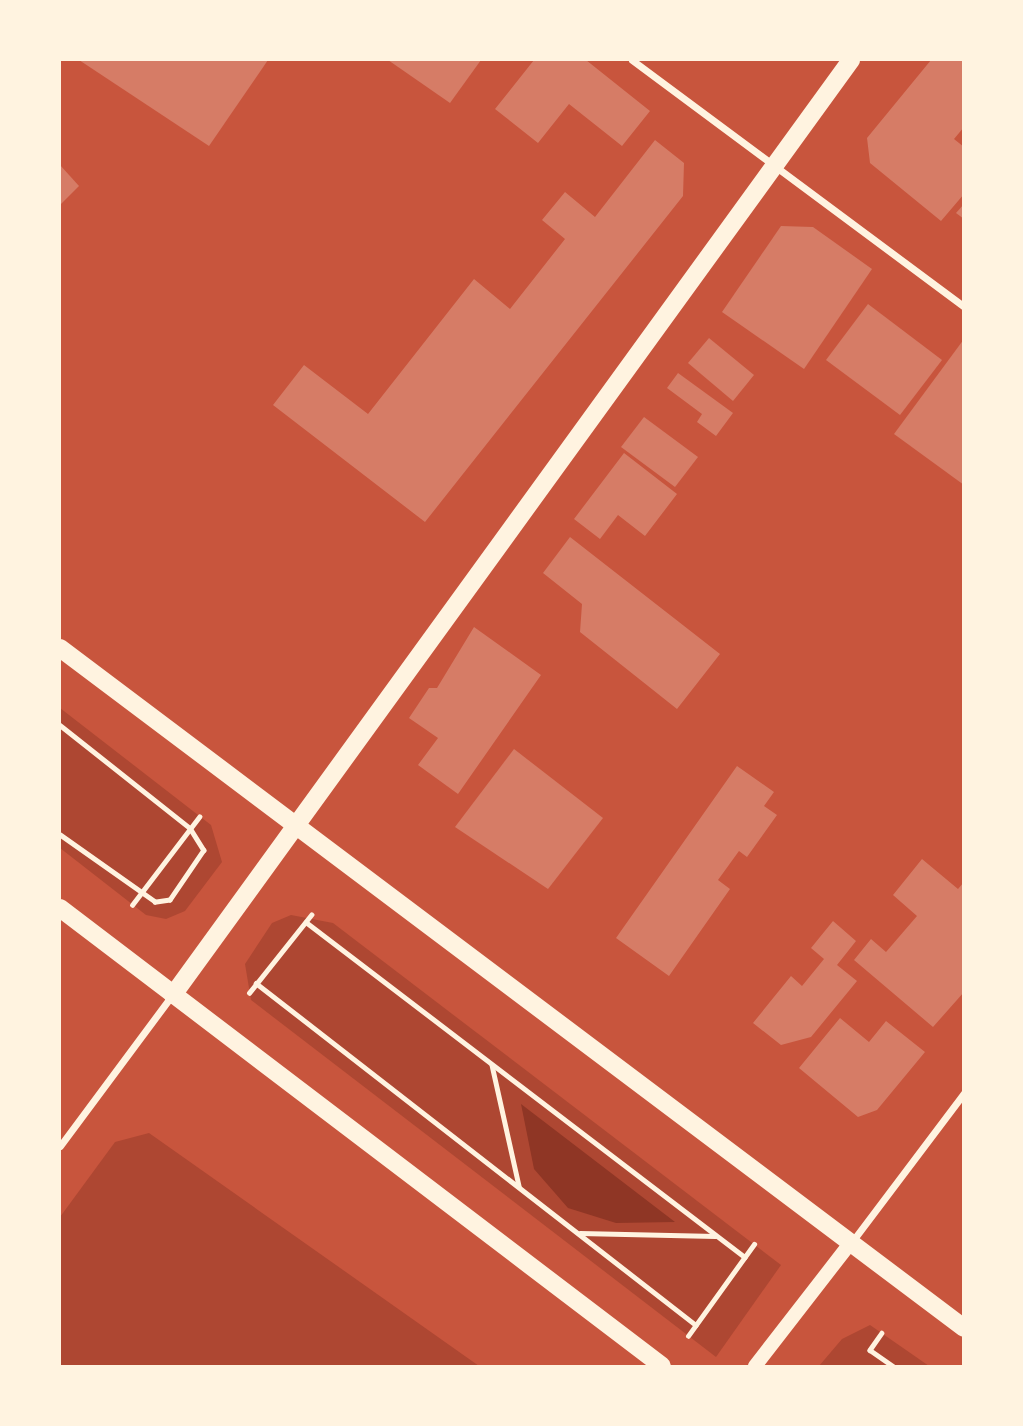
<!DOCTYPE html>
<html>
<head>
<meta charset="utf-8">
<style>
  body { margin:0 }
  #map { position:relative; width:1023px; height:1426px; overflow:hidden; background:#c8553d; font-family:Arial,sans-serif }
  div>[style] { position:absolute }
  .green>* { inset:0; background:#ae4732 }
  .water>* { inset:0; background:#8f3625 }
  .building>* { inset:0; background:#d67c66 }
  .path>* { height:4.5px; margin:-2.25px; padding:0 2.25px; transform-origin:2.25px; border-radius:2.25px; background:#fff3e0 }
  .minor>* { height:7px; margin:-3.5px; padding:0 3.5px; transform-origin:3.5px; border-radius:3.5px; background:#fff3e0 }
  .secondary>* { height:14px; margin:-7px; padding:0 7px; transform-origin:7px; border-radius:7px; background:#fff3e0 }
  .primary>* { height:18px; margin:-9px; padding:0 9px; transform-origin:9px; border-radius:9px; background:#fff3e0 }
  span { translate:-50% -50%; white-space:nowrap; text-align:center; line-height:1.15; -webkit-text-stroke:6px #fff3e0; paint-order:stroke }
  .frame { position:absolute; inset:0; border:61px solid #fff3e0; pointer-events:none }
</style>
</head>
<body>
<div id="map">
  <div class="green">
    <i style="clip-path:polygon(60px 708px,211px 825px,222px 862px,185px 911px,166px 919px,146px 915px,60px 848px)"></i>
    <i style="clip-path:polygon(291px 915px,333px 923px,781px 1265px,716px 1357px,251px 1000px,245px 964px,272px 923px)"></i>
    <i style="clip-path:polygon(149px 1133px,479px 1366px,60px 1366px,60px 1217px,115px 1142px)"></i>
    <i style="clip-path:polygon(870px 1325px,929px 1366px,819px 1366px,842px 1339px)"></i>
  </div>
  <div class="water">
    <i style="clip-path:polygon(521px 1104px,675px 1222px,616px 1223px,568px 1208px,534px 1169px)"></i>
  </div>
  <div class="building">
    <i style="clip-path:polygon(79px 60px,268px 60px,209px 146px)"></i>
    <i style="clip-path:polygon(388px 60px,481px 60px,450px 103px)"></i>
    <i style="clip-path:polygon(534px 60px,586px 60px,650px 111px,622px 146px,569px 104px,538px 143px,495px 109px)"></i>
    <i style="clip-path:polygon(931px 60px,964px 60px,964px 127px,954px 139px,964px 147px,964px 194px,941px 221px,870px 163px,867px 138px)"></i>
    <i style="clip-path:polygon(655px 140px,684px 163px,683px 196px,425px 522px,273px 405px,304px 365px,368px 414px,474px 279px,510px 309px,565px 239px,542px 220px,565px 192px,595px 217px)"></i>
    <i style="clip-path:polygon(60px 165px,79px 186px,60px 205px)"></i>
    <i style="clip-path:polygon(964px 204px,964px 219px,956px 213px)"></i>
    <i style="clip-path:polygon(781px 226px,813px 227px,872px 269px,804px 369px,722px 312px)"></i>
    <i style="clip-path:polygon(868px 304px,942px 360px,900px 415px,826px 360px)"></i>
    <i style="clip-path:polygon(709px 338px,754px 375px,733px 401px,688px 363px)"></i>
    <i style="clip-path:polygon(964px 339px,964px 485px,894px 434px)"></i>
    <i style="clip-path:polygon(678px 373px,733px 413px,716px 436px,697px 422px,702px 414px,667px 388px)"></i>
    <i style="clip-path:polygon(644px 417px,698px 457px,675px 487px,621px 447px)"></i>
    <i style="clip-path:polygon(624px 453px,677px 494px,645px 536px,618px 515px,600px 539px,574px 519px)"></i>
    <i style="clip-path:polygon(570px 537px,720px 654px,677px 709px,580px 632px,582px 604px,543px 573px)"></i>
    <i style="clip-path:polygon(474px 627px,541px 675px,458px 794px,418px 765px,438px 738px,409px 718px,429px 688px,437px 688px)"></i>
    <i style="clip-path:polygon(514px 749px,603px 818px,548px 889px,455px 827px)"></i>
    <i style="clip-path:polygon(737px 766px,774px 792px,764px 806px,777px 815px,747px 857px,739px 851px,718px 880px,730px 889px,669px 976px,616px 938px)"></i>
    <i style="clip-path:polygon(922px 859px,958px 889px,964px 882px,964px 992px,933px 1027px,854px 960px,871px 939px,886px 952px,917px 916px,893px 895px)"></i>
    <i style="clip-path:polygon(833px 921px,856px 941px,837px 965px,857px 981px,811px 1037px,781px 1045px,753px 1023px,791px 976px,802px 986px,824px 959px,811px 948px)"></i>
    <i style="clip-path:polygon(840px 1018px,869px 1042px,886px 1021px,925px 1052px,877px 1110px,858px 1117px,799px 1068px)"></i>
  </div>
  <div class="path">
    <i style="left:60px;top:725px;width:166px;rotate:38.4deg"></i>
    <i style="left:190px;top:828px;width:26px;rotate:58deg"></i>
    <i style="left:204px;top:850px;width:60px;rotate:124.2deg"></i>
    <i style="left:170px;top:900px;width:15px;rotate:172deg"></i>
    <i style="left:155px;top:902px;width:116px;rotate:-144.8deg"></i>
    <i style="left:132px;top:905px;width:111px;rotate:-52.7deg"></i>
    <i style="left:306px;top:922px;width:552px;rotate:37.35deg"></i>
    <i style="left:256px;top:983px;width:557px;rotate:37.86deg"></i>
    <i style="left:249px;top:993px;width:100px;rotate:-51.5deg"></i>
    <i style="left:492px;top:1065px;width:124px;rotate:77.4deg"></i>
    <i style="left:580px;top:1233px;width:135px;rotate:1.3deg"></i>
    <i style="left:882px;top:1333px;width:21px;rotate:125deg"></i>
    <i style="left:870px;top:1350px;width:28px;rotate:35deg"></i>
    <i style="left:688px;top:1336px;width:113px;rotate:-54.3deg"></i>
  </div>
  <div class="minor">
    <i style="left:632px;top:60px;width:414px;rotate:36.6deg"></i>
    <i style="left:60px;top:1146px;width:188px;rotate:-53.4deg"></i>
    <i style="left:851px;top:1243px;width:188px;rotate:-53deg"></i>
  </div>
  <div class="secondary">
    <i style="left:755px;top:1366px;width:152px;rotate:-52.2deg"></i>
  </div>
  <div class="primary">
    <i style="left:60px;top:648px;width:1131px;rotate:36.95deg"></i>
    <i style="left:60px;top:908px;width:756px;rotate:37.26deg"></i>
    <i style="left:173px;top:995px;width:1155px;rotate:-54.05deg"></i>
  </div>
  <div class="frame"></div>
</div>
</body>
</html>
